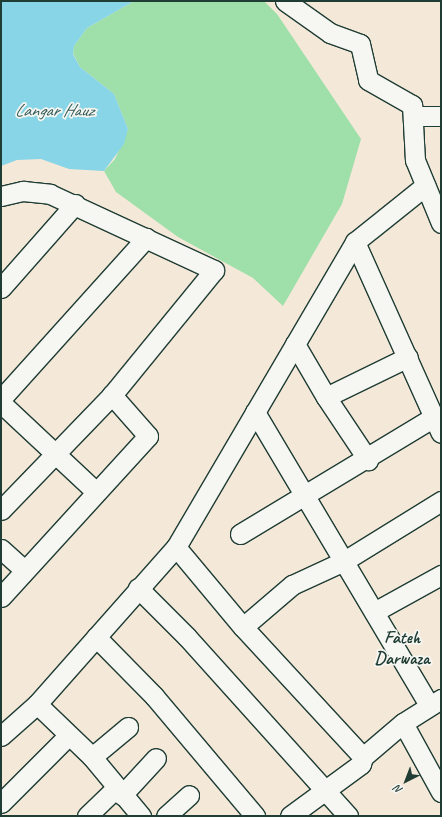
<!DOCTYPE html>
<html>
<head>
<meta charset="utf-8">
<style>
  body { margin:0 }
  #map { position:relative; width:442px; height:817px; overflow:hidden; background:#f4e8d9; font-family:Caveat,sans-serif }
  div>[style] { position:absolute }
  .green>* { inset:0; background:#9fe0aa }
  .water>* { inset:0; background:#87d5e6 }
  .roads { filter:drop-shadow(1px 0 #1f3d34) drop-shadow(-1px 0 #1f3d34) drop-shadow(0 1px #1f3d34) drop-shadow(0 -1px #1f3d34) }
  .minor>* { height:19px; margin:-9.5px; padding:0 9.5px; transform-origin:9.5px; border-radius:9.5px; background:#f6f6f2 }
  span { translate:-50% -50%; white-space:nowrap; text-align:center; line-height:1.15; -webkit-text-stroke:3.5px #f6f6f2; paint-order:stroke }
  .water-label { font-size:18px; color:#345b58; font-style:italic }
  .neighbourhood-label { font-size:18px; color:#1f3d34; font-weight:700 }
  .frame { position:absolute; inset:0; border:2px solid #1f3d34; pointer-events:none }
  .north { position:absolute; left:386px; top:761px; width:40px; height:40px; -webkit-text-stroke:3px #f6f6f2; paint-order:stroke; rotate:222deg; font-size:11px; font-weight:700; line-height:16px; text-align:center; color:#1f3d34 }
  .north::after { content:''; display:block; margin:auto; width:14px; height:18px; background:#1f3d34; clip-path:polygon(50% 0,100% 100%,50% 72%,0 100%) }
</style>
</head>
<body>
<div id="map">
  <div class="green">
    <i style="clip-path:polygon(134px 1px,264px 1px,277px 14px,361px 139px,342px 204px,283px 306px,253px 278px,178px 237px,116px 192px,104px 171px,115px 159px,128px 129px,114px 94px,80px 67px,73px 53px,74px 46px,87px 28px)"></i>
  </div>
  <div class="water">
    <i style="clip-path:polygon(1px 1px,134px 1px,87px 28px,74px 46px,73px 54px,80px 67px,114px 94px,128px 129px,124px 144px,104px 171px,69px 169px,41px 159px,17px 160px,1px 166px)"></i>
  </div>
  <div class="roads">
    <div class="minor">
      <i style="left:285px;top:1px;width:55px;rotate:35.4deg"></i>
      <i style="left:330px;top:33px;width:32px;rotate:20deg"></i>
      <i style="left:360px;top:44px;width:37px;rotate:77deg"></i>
      <i style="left:368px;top:80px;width:51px;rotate:29.6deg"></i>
      <i style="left:412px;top:105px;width:55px;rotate:86.9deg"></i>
      <i style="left:415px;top:160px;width:68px;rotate:67.6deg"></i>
      <i style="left:413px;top:116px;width:28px"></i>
      <i style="left:1px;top:196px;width:23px;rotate:-13deg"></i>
      <i style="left:23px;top:191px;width:27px;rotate:6deg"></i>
      <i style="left:50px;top:194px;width:181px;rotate:24.9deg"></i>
      <i style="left:214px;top:270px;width:161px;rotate:129.2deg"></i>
      <i style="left:112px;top:395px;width:160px;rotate:134deg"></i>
      <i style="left:355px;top:242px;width:209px;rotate:65.8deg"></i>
      <i style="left:1px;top:288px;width:112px;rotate:-48.6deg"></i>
      <i style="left:295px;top:344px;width:61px;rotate:59.7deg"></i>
      <i style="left:326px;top:397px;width:91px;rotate:-26deg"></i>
      <i style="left:326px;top:397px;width:76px;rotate:56.3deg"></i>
      <i style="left:1px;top:399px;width:217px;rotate:-48deg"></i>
      <i style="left:1px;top:403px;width:129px;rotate:43.1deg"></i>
      <i style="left:255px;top:412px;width:341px;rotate:59.3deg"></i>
      <i style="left:240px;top:534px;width:227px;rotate:-31.1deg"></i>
      <i style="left:176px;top:547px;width:104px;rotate:50.1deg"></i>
      <i style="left:243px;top:627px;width:177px;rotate:47.3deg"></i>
      <i style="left:1px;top:549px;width:31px;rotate:42deg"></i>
      <i style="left:138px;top:588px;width:69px;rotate:45deg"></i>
      <i style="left:187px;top:637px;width:241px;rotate:48deg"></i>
      <i style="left:1px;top:597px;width:218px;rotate:-47.6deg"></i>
      <i style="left:148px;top:436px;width:55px;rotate:-131.3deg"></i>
      <i style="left:374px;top:612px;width:77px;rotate:-28.9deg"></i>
      <i style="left:243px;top:627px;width:65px;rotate:-40.6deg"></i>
      <i style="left:292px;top:585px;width:57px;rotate:-24.8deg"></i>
      <i style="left:344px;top:561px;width:114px;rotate:-31.7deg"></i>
      <i style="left:96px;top:637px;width:83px;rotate:45.5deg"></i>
      <i style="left:154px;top:696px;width:157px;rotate:49.9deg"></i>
      <i style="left:37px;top:704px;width:76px;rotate:43.9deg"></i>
      <i style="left:92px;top:757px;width:77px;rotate:50.3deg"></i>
      <i style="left:403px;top:723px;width:79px;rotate:61.2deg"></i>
      <i style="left:1px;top:736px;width:48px;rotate:-41.6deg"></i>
      <i style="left:37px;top:704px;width:210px;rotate:-48.5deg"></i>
      <i style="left:176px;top:547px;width:354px;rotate:-59.6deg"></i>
      <i style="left:355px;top:242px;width:90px;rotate:-38.7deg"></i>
      <i style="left:92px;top:757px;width:47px;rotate:-39.8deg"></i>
      <i style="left:122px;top:795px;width:50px;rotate:-47.4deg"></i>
      <i style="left:1px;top:803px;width:95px;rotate:-45deg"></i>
      <i style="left:87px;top:816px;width:40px;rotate:-44deg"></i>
      <i style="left:166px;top:816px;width:31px;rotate:-42deg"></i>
      <i style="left:290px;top:816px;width:88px;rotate:-36.2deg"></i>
      <i style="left:361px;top:764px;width:7px;rotate:-74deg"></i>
      <i style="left:363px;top:757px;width:52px;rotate:-40.4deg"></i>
      <i style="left:403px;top:723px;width:45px;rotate:-32.3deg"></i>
    </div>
  </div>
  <div class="water-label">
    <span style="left:54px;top:110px">Langar Hauz</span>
  </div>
  <div class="neighbourhood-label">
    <span style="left:402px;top:648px">Fateh<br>Darwaza</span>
  </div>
  <div class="frame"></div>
  <div class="north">N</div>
</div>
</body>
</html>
